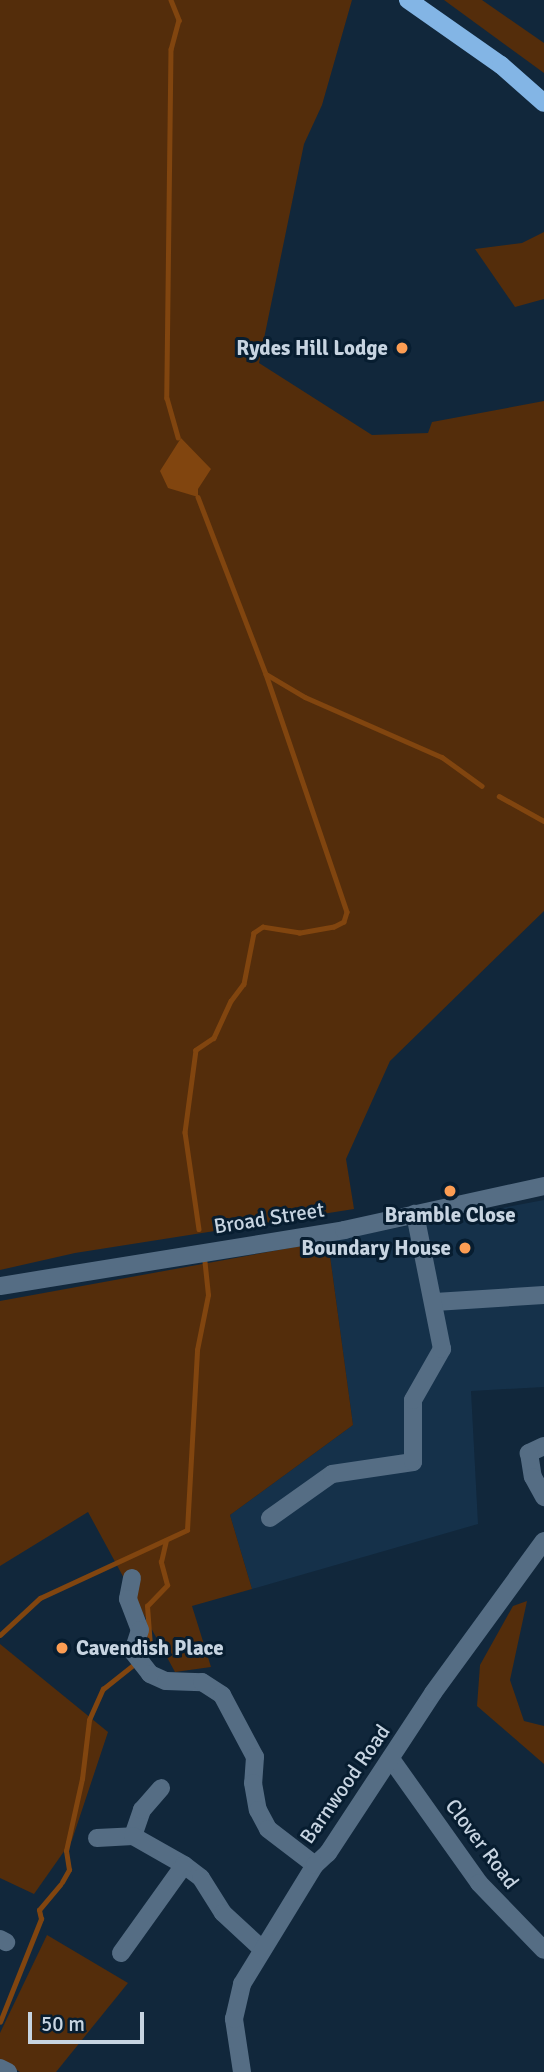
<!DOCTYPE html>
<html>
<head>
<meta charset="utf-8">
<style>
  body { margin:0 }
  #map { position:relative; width:544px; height:2072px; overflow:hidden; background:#11273b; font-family:Signika,sans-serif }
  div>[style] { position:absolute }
  .built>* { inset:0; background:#15314a }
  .green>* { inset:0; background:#542d0b }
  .water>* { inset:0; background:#81450f }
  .stream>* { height:4.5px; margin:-2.25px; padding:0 2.25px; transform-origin:2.25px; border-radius:2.25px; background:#81450f }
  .minor>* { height:18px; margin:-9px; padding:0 9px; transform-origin:9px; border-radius:9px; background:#556d84 }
  .major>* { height:18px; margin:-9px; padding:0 9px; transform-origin:9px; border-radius:9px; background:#83b5e5 }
  .dots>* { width:19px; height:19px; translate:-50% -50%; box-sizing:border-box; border:4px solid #071d30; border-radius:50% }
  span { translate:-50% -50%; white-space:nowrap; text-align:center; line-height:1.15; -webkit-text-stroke:6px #071d30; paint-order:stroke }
  .poi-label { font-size:21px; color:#c7d4e1; font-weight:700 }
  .right { translate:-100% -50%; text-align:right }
  .left { translate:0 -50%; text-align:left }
  .street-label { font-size:21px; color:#c7d4e1 }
  .scale { position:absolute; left:28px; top:2012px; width:116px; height:32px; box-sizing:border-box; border:4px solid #c7d4e1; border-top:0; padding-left:9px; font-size:21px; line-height:24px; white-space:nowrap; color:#c7d4e1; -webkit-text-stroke:5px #071d30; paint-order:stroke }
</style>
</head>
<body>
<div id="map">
  <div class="built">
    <i style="clip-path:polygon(544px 1200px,544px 1387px,471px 1391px,478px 1524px,252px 1589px,230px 1515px,353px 1425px,328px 1241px)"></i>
  </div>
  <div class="green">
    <i style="clip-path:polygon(0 0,352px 0,322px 105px,304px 144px,259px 363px,372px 435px,428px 433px,432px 422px,544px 401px,544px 911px,390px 1061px,346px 1159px,354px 1209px,75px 1253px,0 1270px)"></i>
    <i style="clip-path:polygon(444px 0,482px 0,544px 43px,544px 73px)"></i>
    <i style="clip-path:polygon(544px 232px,544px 299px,515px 307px,475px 249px,522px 243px)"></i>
    <i style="clip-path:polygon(328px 1241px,353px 1425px,230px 1515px,252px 1589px,192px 1606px,211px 1667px,175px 1672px,88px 1512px,0 1566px,0 1301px)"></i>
    <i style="clip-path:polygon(527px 1601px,510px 1680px,524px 1721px,544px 1726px,544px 1764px,477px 1706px,480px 1665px,513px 1606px)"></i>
    <i style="clip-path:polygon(0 1644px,108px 1732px,72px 1840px,34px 1894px,0 1878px)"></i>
    <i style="clip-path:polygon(47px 1935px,128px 1983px,56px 2072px,20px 2072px,0 2059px,0 2033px)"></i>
  </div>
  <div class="water">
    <i style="clip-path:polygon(181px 438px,211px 469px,198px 489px,198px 497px,168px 488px,160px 471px)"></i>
  </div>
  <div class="stream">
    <i style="left:171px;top:0;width:22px;rotate:68deg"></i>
    <i style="left:179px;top:20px;width:30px;rotate:105deg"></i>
    <i style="left:171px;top:49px;width:349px;rotate:90.7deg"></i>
    <i style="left:167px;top:398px;width:41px;rotate:74.2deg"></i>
    <i style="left:198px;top:497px;width:190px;rotate:69deg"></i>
    <i style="left:266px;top:674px;width:251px;rotate:71.2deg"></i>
    <i style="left:347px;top:912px;width:10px;rotate:107deg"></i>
    <i style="left:344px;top:922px;width:11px;rotate:153deg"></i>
    <i style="left:334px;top:927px;width:35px;rotate:170deg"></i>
    <i style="left:300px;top:933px;width:37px;rotate:-171deg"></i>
    <i style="left:263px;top:927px;width:11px;rotate:146deg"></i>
    <i style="left:254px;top:933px;width:52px;rotate:101.1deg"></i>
    <i style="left:244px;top:984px;width:21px;rotate:127deg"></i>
    <i style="left:231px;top:1001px;width:41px;rotate:114.7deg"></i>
    <i style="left:214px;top:1038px;width:22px;rotate:146deg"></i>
    <i style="left:196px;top:1050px;width:83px;rotate:97.6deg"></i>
    <i style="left:185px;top:1132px;width:98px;rotate:81.8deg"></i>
    <i style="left:266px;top:674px;width:45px;rotate:30.5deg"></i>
    <i style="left:305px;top:697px;width:150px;rotate:23.7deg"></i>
    <i style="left:442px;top:757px;width:49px;rotate:35.9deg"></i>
    <i style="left:499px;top:796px;width:51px;rotate:29.1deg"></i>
    <i style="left:0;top:1635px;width:54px;rotate:-42.8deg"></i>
    <i style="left:40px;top:1598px;width:162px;rotate:-24.8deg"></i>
    <i style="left:187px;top:1530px;width:180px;rotate:-86.8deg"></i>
    <i style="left:197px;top:1350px;width:56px;rotate:-78.7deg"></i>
    <i style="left:208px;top:1295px;width:36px;rotate:-96deg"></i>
    <i style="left:143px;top:1656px;width:12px;rotate:-55deg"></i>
    <i style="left:150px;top:1646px;width:40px;rotate:-94.3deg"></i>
    <i style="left:147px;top:1606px;width:29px;rotate:-46deg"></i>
    <i style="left:167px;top:1585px;width:24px;rotate:-105deg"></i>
    <i style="left:161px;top:1562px;width:22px;rotate:-77deg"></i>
    <i style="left:62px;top:1882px;width:14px;rotate:-60deg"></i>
    <i style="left:69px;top:1870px;width:19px;rotate:-99deg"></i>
    <i style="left:66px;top:1851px;width:74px;rotate:-77.5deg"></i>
    <i style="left:82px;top:1779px;width:59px;rotate:-83.2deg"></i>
    <i style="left:89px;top:1720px;width:34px;rotate:-66deg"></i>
    <i style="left:103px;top:1689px;width:43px;rotate:-38.5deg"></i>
    <i style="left:0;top:2022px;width:111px;rotate:-68.3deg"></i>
    <i style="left:41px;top:1919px;width:9px;rotate:-103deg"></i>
    <i style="left:39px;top:1910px;width:33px;rotate:-50deg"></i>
  </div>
  <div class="minor">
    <i style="left:0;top:1286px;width:349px;rotate:-9.2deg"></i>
    <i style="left:344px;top:1230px;width:205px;rotate:-12.4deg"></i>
    <i style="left:435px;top:1302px;width:109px;rotate:-3.7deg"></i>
    <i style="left:544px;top:1446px;width:17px;rotate:155deg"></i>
    <i style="left:529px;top:1453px;width:24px;rotate:81deg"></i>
    <i style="left:533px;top:1477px;width:23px;rotate:61deg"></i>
    <i style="left:270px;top:1518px;width:76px;rotate:-35.4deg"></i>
    <i style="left:332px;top:1474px;width:82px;rotate:-8.4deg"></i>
    <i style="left:413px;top:1462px;width:62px;rotate:-90deg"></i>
    <i style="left:413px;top:1400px;width:59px;rotate:-60.4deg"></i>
    <i style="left:442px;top:1349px;width:138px;rotate:-101.3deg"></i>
    <i style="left:132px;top:1578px;width:21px;rotate:101deg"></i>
    <i style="left:128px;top:1599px;width:33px;rotate:69deg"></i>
    <i style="left:140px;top:1630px;width:23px;rotate:108deg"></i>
    <i style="left:133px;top:1652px;width:28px;rotate:52deg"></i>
    <i style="left:150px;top:1674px;width:17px;rotate:24deg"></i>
    <i style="left:166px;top:1681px;width:36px;rotate:2deg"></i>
    <i style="left:202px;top:1682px;width:24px;rotate:33deg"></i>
    <i style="left:222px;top:1695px;width:70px;rotate:62deg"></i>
    <i style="left:255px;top:1757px;width:26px;rotate:94deg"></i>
    <i style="left:253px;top:1783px;width:27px;rotate:80deg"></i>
    <i style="left:258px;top:1810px;width:21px;rotate:62deg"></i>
    <i style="left:268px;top:1829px;width:59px;rotate:37.5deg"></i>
    <i style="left:391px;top:1759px;width:152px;rotate:54.6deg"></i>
    <i style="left:479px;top:1883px;width:93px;rotate:45.9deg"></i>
    <i style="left:133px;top:1836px;width:28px;rotate:-71deg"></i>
    <i style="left:142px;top:1810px;width:29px;rotate:-49deg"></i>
    <i style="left:97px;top:1838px;width:36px;rotate:-3deg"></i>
    <i style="left:133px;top:1836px;width:59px;rotate:29.6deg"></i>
    <i style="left:184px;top:1865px;width:21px;rotate:37deg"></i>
    <i style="left:201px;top:1878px;width:41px;rotate:57.8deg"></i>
    <i style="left:223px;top:1913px;width:54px;rotate:42.8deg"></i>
    <i style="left:0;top:1939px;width:7px;rotate:27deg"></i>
    <i style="left:121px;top:1953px;width:108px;rotate:-54.4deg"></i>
    <i style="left:0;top:2068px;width:9px;rotate:27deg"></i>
    <i style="left:242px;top:2072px;width:54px;rotate:-98.6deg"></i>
    <i style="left:234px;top:2019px;width:36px;rotate:-77deg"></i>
    <i style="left:242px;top:1984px;width:140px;rotate:-58.5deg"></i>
    <i style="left:315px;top:1865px;width:18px;rotate:-43deg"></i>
    <i style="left:328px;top:1853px;width:191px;rotate:-56.7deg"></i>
    <i style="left:433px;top:1693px;width:188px;rotate:-53.9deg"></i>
  </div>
  <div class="major">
    <i style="left:408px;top:0;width:113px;rotate:35deg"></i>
    <i style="left:501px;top:65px;width:57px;rotate:41.5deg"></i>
  </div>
  <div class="dots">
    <i style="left:402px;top:348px;background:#fc9d53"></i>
    <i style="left:450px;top:1191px;background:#fc9d53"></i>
    <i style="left:465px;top:1248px;background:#fc9d53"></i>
    <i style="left:62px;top:1648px;background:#fc9d53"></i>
  </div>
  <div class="poi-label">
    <span class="right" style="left:388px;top:348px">Rydes Hill Lodge</span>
    <span style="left:450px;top:1215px">Bramble Close</span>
    <span class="right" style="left:451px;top:1248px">Boundary House</span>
    <span class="left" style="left:76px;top:1648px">Cavendish Place</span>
  </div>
  <div class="street-label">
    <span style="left:269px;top:1218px;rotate:-9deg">Broad Street</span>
    <span style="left:345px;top:1784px;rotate:-55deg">Barnwood Road</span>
    <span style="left:482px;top:1844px;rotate:53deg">Clover Road</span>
  </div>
  <div class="scale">50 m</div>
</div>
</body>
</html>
